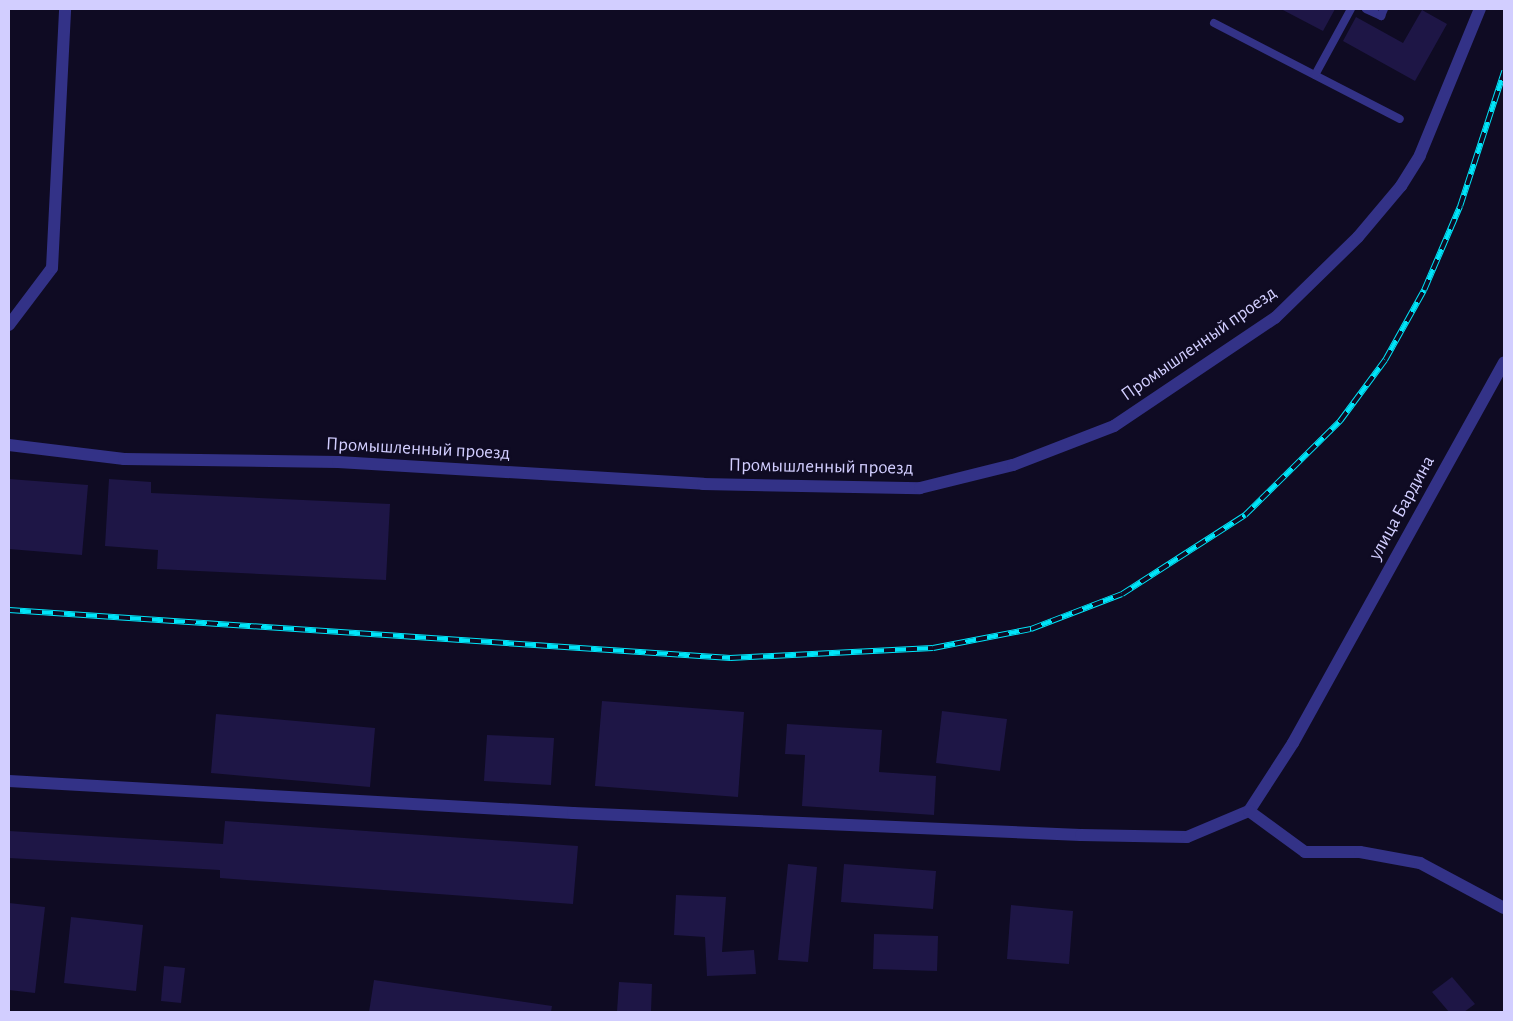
<!DOCTYPE html>
<html>
<head>
<meta charset="utf-8">
<style>
  body { margin:0 }
  #map { position:relative; width:1513px; height:1021px; overflow:hidden; background:#0f0b23; font-family:"Alegreya Sans",sans-serif }
  div>[style] { position:absolute }
  .building>* { inset:0; background:#1e1646 }
  .service>* { height:8px; margin:-4px; padding:0 4px; transform-origin:4px; border-radius:4px; background:#333287 }
  .minor>* { height:12px; margin:-6px; padding:0 6px; transform-origin:6px; border-radius:6px; background:#333287 }
  .rail>* { height:5.5px; margin-top:-2.75px; transform-origin:0; background:repeating-linear-gradient(90deg,#0f0b23 0 11px,#00e5f9 0 22px); box-sizing:border-box; border-block:1px solid #00e5f9 }
  span { translate:-50% -50%; white-space:nowrap; text-align:center; line-height:1.15; -webkit-text-stroke:4.5px #0f0b23; paint-order:stroke }
  .street-label { font-size:19px; color:#d2ceff }
  .frame { position:absolute; inset:0; border:10px solid #d2ceff; pointer-events:none }
</style>
</head>
<body>
<div id="map">
  <div class="building">
    <i style="clip-path:polygon(1281px 9px,1335px 9px,1323px 31px)"></i>
    <i style="clip-path:polygon(1422px 10px,1447px 24px,1415px 81px,1343px 41px,1356px 17px,1403px 43px)"></i>
    <i style="clip-path:polygon(9px 479px,88px 485px,82px 555px,9px 549px)"></i>
    <i style="clip-path:polygon(109px 479px,151px 482px,151px 493px,390px 504px,386px 580px,157px 569px,158px 550px,105px 546px)"></i>
    <i style="clip-path:polygon(602px 701px,744px 712px,738px 797px,595px 786px)"></i>
    <i style="clip-path:polygon(942px 711px,1007px 719px,1000px 771px,936px 763px)"></i>
    <i style="clip-path:polygon(216px 714px,375px 728px,370px 787px,211px 773px)"></i>
    <i style="clip-path:polygon(787px 724px,882px 730px,879px 772px,936px 776px,934px 815px,802px 806px,805px 755px,785px 754px)"></i>
    <i style="clip-path:polygon(487px 735px,554px 738px,551px 785px,484px 781px)"></i>
    <i style="clip-path:polygon(225px 821px,578px 846px,573px 904px,220px 878px,220px 870px,9px 858px,9px 831px,223px 844px)"></i>
    <i style="clip-path:polygon(788px 864px,817px 867px,808px 962px,778px 960px)"></i>
    <i style="clip-path:polygon(844px 864px,936px 871px,933px 909px,841px 902px)"></i>
    <i style="clip-path:polygon(676px 895px,726px 897px,722px 952px,754px 950px,756px 974px,707px 976px,705px 937px,674px 935px)"></i>
    <i style="clip-path:polygon(9px 903px,45px 907px,35px 993px,9px 990px)"></i>
    <i style="clip-path:polygon(1011px 905px,1073px 911px,1069px 964px,1007px 959px)"></i>
    <i style="clip-path:polygon(71px 917px,143px 925px,136px 991px,64px 983px)"></i>
    <i style="clip-path:polygon(874px 934px,938px 936px,937px 971px,873px 969px)"></i>
    <i style="clip-path:polygon(164px 966px,185px 968px,181px 1003px,161px 1001px)"></i>
    <i style="clip-path:polygon(1452px 977px,1475px 1004px,1464px 1012px,1449px 1012px,1432px 992px)"></i>
    <i style="clip-path:polygon(374px 980px,552px 1006px,551px 1012px,369px 1012px)"></i>
    <i style="clip-path:polygon(619px 982px,652px 984px,651px 1012px,617px 1012px)"></i>
  </div>
  <div class="service">
    <i style="left:1366px;top:9px;width:17px;rotate:25deg"></i>
    <i style="left:1381px;top:16px;width:8px;rotate:-67deg"></i>
    <i style="left:1214px;top:23px;width:209px;rotate:27.3deg"></i>
    <i style="left:1315px;top:75px;width:75px;rotate:-61.4deg"></i>
  </div>
  <div class="minor">
    <i style="left:9px;top:325px;width:71px;rotate:-53deg"></i>
    <i style="left:52px;top:268px;width:259px;rotate:-87.1deg"></i>
    <i style="left:9px;top:445px;width:116px;rotate:6.9deg"></i>
    <i style="left:124px;top:459px;width:214px;rotate:0.8deg"></i>
    <i style="left:338px;top:462px;width:366px;rotate:3.4deg"></i>
    <i style="left:703px;top:484px;width:217px;rotate:1.1deg"></i>
    <i style="left:920px;top:488px;width:96px;rotate:-13.9deg"></i>
    <i style="left:1013px;top:465px;width:108px;rotate:-21.1deg"></i>
    <i style="left:1114px;top:426px;width:194px;rotate:-33.9deg"></i>
    <i style="left:1275px;top:318px;width:116px;rotate:-44.3deg"></i>
    <i style="left:1358px;top:237px;width:67px;rotate:-49.9deg"></i>
    <i style="left:1401px;top:186px;width:36px;rotate:-58deg"></i>
    <i style="left:1420px;top:155px;width:158px;rotate:-67.7deg"></i>
    <i style="left:9px;top:781px;width:565px;rotate:3.25deg"></i>
    <i style="left:573px;top:813px;width:508px;rotate:2.48deg"></i>
    <i style="left:1081px;top:835px;width:106px;rotate:1.1deg"></i>
    <i style="left:1187px;top:837px;width:67px;rotate:-22.8deg"></i>
    <i style="left:1249px;top:811px;width:81px;rotate:-57.1deg"></i>
    <i style="left:1293px;top:743px;width:435px;rotate:-61deg"></i>
    <i style="left:1249px;top:811px;width:69px;rotate:36.2deg"></i>
    <i style="left:1305px;top:852px;width:55px"></i>
    <i style="left:1360px;top:852px;width:61px;rotate:10.4deg"></i>
    <i style="left:1420px;top:863px;width:95px;rotate:28.2deg"></i>
  </div>
  <div class="rail">
    <i style="left:9px;top:610px;width:723px;rotate:3.81deg"></i>
    <i style="left:730px;top:658px;width:203px;rotate:-2.8deg"></i>
    <i style="left:933px;top:648px;width:100px;rotate:-11deg"></i>
    <i style="left:1031px;top:629px;width:97px;rotate:-21deg"></i>
    <i style="left:1122px;top:594px;width:146px;rotate:-32.7deg"></i>
    <i style="left:1245px;top:515px;width:134px;rotate:-44.7deg"></i>
    <i style="left:1340px;top:421px;width:76px;rotate:-53.6deg"></i>
    <i style="left:1385px;top:360px;width:80px;rotate:-60.9deg"></i>
    <i style="left:1424px;top:290px;width:91px;rotate:-66.8deg"></i>
    <i style="left:1460px;top:206px;width:142px;rotate:-71.9deg"></i>
  </div>
  <div class="street-label">
    <span style="left:1199px;top:344px;rotate:-35deg">Промышленный проезд</span>
    <span style="left:418px;top:449px;rotate:3deg">Промышленный проезд</span>
    <span style="left:821px;top:467px;rotate:1deg">Промышленный проезд</span>
    <span style="left:1402px;top:508px;rotate:-61deg">улица Бардина</span>
  </div>
  <div class="frame"></div>
</div>
</body>
</html>
